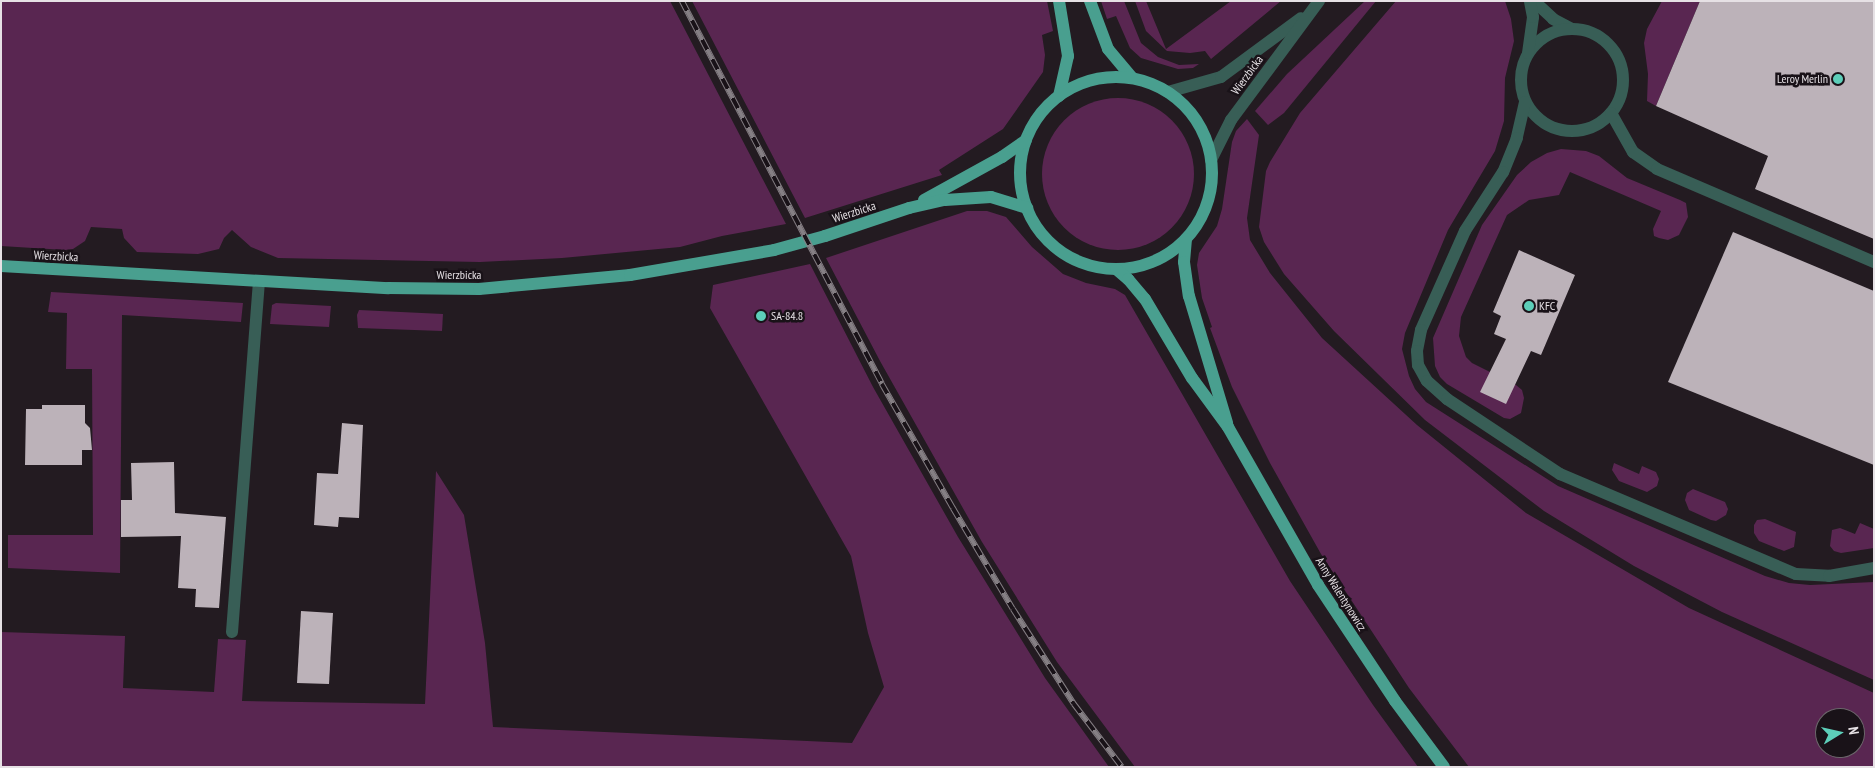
<!DOCTYPE html>
<html>
<head>
<meta charset="utf-8">
<style>
  body { margin:0 }
  #map { position:relative; width:1875px; height:768px; overflow:hidden; background:#231b21; font-family:"PT Sans Narrow",sans-serif }
  div>[style] { position:absolute }
  .green>* { inset:0; background:#592651 }
  .round { border-radius:50% }
  .building>* { inset:0; background:#bcb2b9 }
  .minor>* { height:12px; margin:-6px; padding:0 6px; transform-origin:6px; border-radius:6px; background:#385e56 }
  .minor>.ring { margin:-6px; padding:0; box-sizing:content-box; background:none; border:12px solid #385e56; border-radius:50% }
  .major>* { height:12px; margin:-6px; padding:0 6px; transform-origin:6px; border-radius:6px; background:#499f8f }
  .major>.ring { margin:-6px; padding:0; box-sizing:content-box; background:none; border:12px solid #499f8f; border-radius:50% }
  .rail>* { height:5.5px; margin-top:-2.75px; transform-origin:0; background:repeating-linear-gradient(90deg,#191218 0 11px,#857f84 0 22px); box-sizing:border-box; border-block:1px solid #857f84 }
  .dots>* { width:14px; height:14px; translate:-50% -50%; box-sizing:border-box; border:2px solid #191218; border-radius:50% }
  span { translate:-50% -50%; white-space:nowrap; text-align:center; line-height:1.15; -webkit-text-stroke:5px #191218; paint-order:stroke }
  .street-label { font-size:12px; color:#e6e1e5 }
  .poi-label { font-size:12px; color:#e6e1e5 }
  .right { translate:-100% -50%; text-align:right }
  .left { translate:0 -50%; text-align:left }
  .frame { position:absolute; inset:0; border:2px solid #e6e1e5; pointer-events:none }
  .north { position:absolute; left:1815px; top:708px; width:50px; height:50px; box-sizing:border-box; background:#191218; border:1px solid #6b656a; border-radius:50%; rotate:81deg; font-size:14px; font-weight:700; line-height:20px; text-align:center; color:#e6e1e5 }
  .north::after { content:''; display:block; margin:auto; width:18px; height:22px; background:#5dceb9; clip-path:polygon(50% 0,100% 100%,50% 72%,0 100%) }
</style>
</head>
<body>
<div id="map">
  <div class="green">
    <i style="clip-path:polygon(1px 1px,670px 1px,786px 224px,722px 236px,680px 247px,562px 258px,480px 262px,278px 258px,251px 247px,232px 230px,224px 238px,219px 249px,198px 254px,137px 252px,124px 238px,122px 229px,91px 227px,85px 241px,73px 249px,65px 250px,1px 246px)"></i>
    <i style="clip-path:polygon(692px 1px,1047px 1px,1053px 31px,1042px 35px,1045px 55px,1043px 72px,1003px 129px,939px 170px,942px 175px,805px 218px)"></i>
    <i style="clip-path:polygon(1101px 1px,1124px 1px,1141px 43px,1158px 57px,1179px 65px,1199px 64px,1193px 68px,1178px 69px,1141px 58px,1130px 48px,1116px 16px,1107px 19px)"></i>
    <i style="clip-path:polygon(1135px 1px,1146px 1px,1166px 49px,1231px 1px,1281px 1px,1211px 59px,1205px 51px,1190px 53px,1167px 51px,1146px 31px)"></i>
    <i style="clip-path:polygon(1365px 1px,1376px 1px,1284px 113px,1268px 125px,1255px 111px,1287px 74px)"></i>
    <i style="clip-path:polygon(1396px 1px,1505px 1px,1511px 19px,1514px 41px,1505px 78px,1504px 121px,1495px 151px,1448px 230px,1405px 333px,1402px 349px,1409px 376px,1415px 389px,1426px 402px,1558px 486px,1765px 576px,1789px 583px,1810px 585px,1874px 582px,1874px 680px,1722px 612px,1634px 566px,1544px 511px,1425px 420px,1334px 331px,1284px 274px,1264px 242px,1259px 227px,1266px 171px,1270px 162px,1300px 113px)"></i>
    <i style="clip-path:polygon(1662px 1px,1700px 1px,1656px 106px,1647px 101px,1648px 74px,1644px 43px,1647px 29px)"></i>
    <i class="round" style="left:1042px;top:98px;width:152px;height:152px"></i>
    <i style="clip-path:polygon(evenodd,1247px 119px,1259px 135px,1247px 218px,1250px 240px,1270px 273px,1322px 338px,1417px 425px,1526px 513px,1689px 608px,1874px 693px,1874px 767px,1469px 767px,1409px 688px,1321px 554px,1270px 463px,1232px 387px,1210px 328px,1212px 327px,1202px 298px,1197px 265px,1199px 253px,1217px 226px,1222px 209px,1232px 142px,1236px 131px,1247px 119px,1825px 718px,1855px 718px,1855px 748px,1825px 748px,1825px 718px)"></i>
    <i style="clip-path:polygon(1561px 149px,1586px 151px,1599px 156px,1627px 178px,1680px 200px,1686px 203px,1688px 217px,1679px 235px,1668px 240px,1659px 238px,1654px 236px,1653px 229px,1661px 211px,1570px 172px,1559px 195px,1529px 200px,1507px 215px,1461px 317px,1459px 336px,1466px 357px,1472px 363px,1516px 385px,1522px 390px,1524px 398px,1521px 413px,1510px 419px,1504px 418px,1447px 384px,1440px 377px,1435px 366px,1433px 338px,1482px 225px,1517px 175px,1531px 162px,1547px 153px)"></i>
    <i style="clip-path:polygon(967px 211px,987px 211px,1006px 217px,1032px 247px,1063px 274px,1086px 283px,1115px 289px,1125px 295px,1290px 581px,1373px 705px,1418px 767px,1135px 767px,1057px 662px,982px 542px,880px 361px,826px 258px)"></i>
    <i style="clip-path:polygon(810px 264px,873px 387px,958px 537px,1045px 678px,1109px 767px,1px 767px,1px 632px,125px 636px,123px 688px,214px 692px,218px 639px,246px 640px,242px 701px,425px 704px,436px 471px,464px 515px,485px 643px,493px 727px,852px 743px,884px 687px,868px 633px,851px 556px,710px 308px,713px 285px)"></i>
    <i style="clip-path:polygon(51px 292px,243px 303px,241px 322px,122px 315px,120px 573px,8px 568px,8px 535px,93px 535px,92px 369px,66px 369px,67px 313px,48px 312px)"></i>
    <i style="clip-path:polygon(276px 303px,331px 306px,329px 327px,270px 324px,272px 305px)"></i>
    <i style="clip-path:polygon(359px 310px,443px 314px,442px 331px,358px 328px,357px 315px)"></i>
    <i style="clip-path:polygon(1614px 463px,1639px 474px,1642px 466px,1656px 472px,1659px 479px,1657px 486px,1647px 492px,1619px 481px,1612px 470px)"></i>
    <i style="clip-path:polygon(1693px 489px,1725px 502px,1728px 509px,1726px 515px,1716px 521px,1711px 520px,1689px 510px,1685px 500px,1687px 493px)"></i>
    <i style="clip-path:polygon(1765px 519px,1796px 532px,1794px 547px,1784px 551px,1759px 541px,1754px 533px,1754px 525px,1757px 520px)"></i>
    <i style="clip-path:polygon(1860px 523px,1874px 529px,1874px 548px,1841px 553px,1834px 551px,1830px 546px,1832px 530px,1840px 528px,1855px 534px)"></i>
  </div>
  <div class="building">
    <i style="clip-path:polygon(1700px 1px,1874px 1px,1874px 239px,1755px 189px,1768px 156px,1656px 106px)"></i>
    <i style="clip-path:polygon(1733px 232px,1874px 291px,1874px 465px,1668px 382px)"></i>
    <i style="clip-path:polygon(1519px 250px,1575px 275px,1541px 355px,1531px 351px,1506px 404px,1480px 392px,1506px 339px,1494px 334px,1501px 316px,1493px 312px)"></i>
    <i style="clip-path:polygon(42px 405px,85px 405px,85px 423px,90px 428px,92px 450px,82px 450px,82px 465px,25px 465px,26px 409px,42px 409px)"></i>
    <i style="clip-path:polygon(342px 423px,363px 425px,359px 518px,339px 517px,338px 527px,314px 525px,317px 473px,338px 474px)"></i>
    <i style="clip-path:polygon(174px 462px,175px 513px,226px 517px,219px 608px,195px 607px,196px 589px,178px 588px,181px 536px,121px 537px,121px 500px,132px 500px,131px 463px)"></i>
    <i style="clip-path:polygon(301px 611px,333px 613px,329px 684px,297px 683px)"></i>
  </div>
  <div class="minor">
    <i style="left:1534px;top:1px;width:26px;rotate:43deg"></i>
    <i style="left:1553px;top:19px;width:21px;rotate:28deg"></i>
    <i class="ring" style="left:1521px;top:29px;width:90px;height:90px"></i>
    <i style="left:1528px;top:53px;width:36px;rotate:-82deg"></i>
    <i style="left:1533px;top:17px;width:16px;rotate:-101deg"></i>
    <i style="left:1168px;top:92px;width:55px;rotate:-15.8deg"></i>
    <i style="left:1221px;top:77px;width:99px;rotate:-36.4deg"></i>
    <i style="left:1525px;top:102px;width:37px;rotate:103deg"></i>
    <i style="left:1517px;top:138px;width:37px;rotate:112deg"></i>
    <i style="left:1503px;top:172px;width:70px;rotate:122.8deg"></i>
    <i style="left:1465px;top:231px;width:108px;rotate:114deg"></i>
    <i style="left:1421px;top:330px;width:21px;rotate:101deg"></i>
    <i style="left:1417px;top:351px;width:14px;rotate:86deg"></i>
    <i style="left:1418px;top:365px;width:18px;rotate:61deg"></i>
    <i style="left:1427px;top:381px;width:27px;rotate:42deg"></i>
    <i style="left:1447px;top:399px;width:136px;rotate:33.6deg"></i>
    <i style="left:1560px;top:474px;width:256px;rotate:23deg"></i>
    <i style="left:1796px;top:574px;width:33px;rotate:3deg"></i>
    <i style="left:1829px;top:576px;width:46px;rotate:-10.1deg"></i>
    <i style="left:1611px;top:113px;width:45px;rotate:60.6deg"></i>
    <i style="left:1633px;top:152px;width:29px;rotate:35deg"></i>
    <i style="left:1657px;top:169px;width:236px;rotate:23.2deg"></i>
    <i style="left:1211px;top:160px;width:45px;rotate:-63.4deg"></i>
    <i style="left:1231px;top:120px;width:148px;rotate:-53.5deg"></i>
    <i style="left:232px;top:632px;width:352px;rotate:-85.6deg"></i>
  </div>
  <div class="major">
    <i style="left:1059px;top:1px;width:56px;rotate:80.7deg"></i>
    <i style="left:1068px;top:56px;width:41px;rotate:102.7deg"></i>
    <i style="left:1090px;top:1px;width:51px;rotate:69.4deg"></i>
    <i style="left:1108px;top:49px;width:38px;rotate:50deg"></i>
    <i class="ring" style="left:1020px;top:77px;width:180px;height:180px"></i>
    <i style="left:924px;top:200px;width:89px;rotate:-28.9deg"></i>
    <i style="left:1002px;top:157px;width:29px;rotate:-35deg"></i>
    <i style="left:1186px;top:239px;width:23px;rotate:95deg"></i>
    <i style="left:1184px;top:262px;width:34px;rotate:82deg"></i>
    <i style="left:1189px;top:296px;width:133px;rotate:73.3deg"></i>
    <i style="left:1px;top:266px;width:388px;rotate:3.3deg"></i>
    <i style="left:388px;top:288px;width:91px;rotate:0.6deg"></i>
    <i style="left:479px;top:289px;width:152px;rotate:-5.3deg"></i>
    <i style="left:630px;top:275px;width:146px;rotate:-9.8deg"></i>
    <i style="left:774px;top:250px;width:53px;rotate:-15.4deg"></i>
    <i style="left:825px;top:236px;width:89px;rotate:-18.4deg"></i>
    <i style="left:909px;top:208px;width:37px;rotate:-13deg"></i>
    <i style="left:945px;top:200px;width:46px;rotate:-3.7deg"></i>
    <i style="left:991px;top:197px;width:38px;rotate:17deg"></i>
    <i style="left:1116px;top:269px;width:16px;rotate:40deg"></i>
    <i style="left:1128px;top:279px;width:26px;rotate:50deg"></i>
    <i style="left:1145px;top:299px;width:92px;rotate:59.3deg"></i>
    <i style="left:1192px;top:378px;width:61px;rotate:53.7deg"></i>
    <i style="left:1228px;top:427px;width:182px;rotate:60.3deg"></i>
    <i style="left:1318px;top:585px;width:139px;rotate:56.4deg"></i>
    <i style="left:1395px;top:701px;width:82px;rotate:53.4deg"></i>
  </div>
  <div class="rail">
    <i style="left:682px;top:1px;width:432px;rotate:62.4deg"></i>
    <i style="left:882px;top:384px;width:143px;rotate:60.2deg"></i>
    <i style="left:953px;top:508px;width:117px;rotate:59.3deg"></i>
    <i style="left:1013px;top:609px;width:113px;rotate:57.3deg"></i>
    <i style="left:1074px;top:704px;width:79px;rotate:52.7deg"></i>
  </div>
  <div class="dots">
    <i style="left:1838px;top:79px;background:#5dceb9"></i>
    <i style="left:1529px;top:306px;background:#5dceb9"></i>
    <i style="left:761px;top:316px;background:#5dceb9"></i>
  </div>
  <div class="street-label">
    <span style="left:1247px;top:75px;rotate:-54deg">Wierzbicka</span>
    <span style="left:854px;top:212px;rotate:-18deg">Wierzbicka</span>
    <span style="left:56px;top:256px;rotate:3deg">Wierzbicka</span>
    <span style="left:459px;top:275px">Wierzbicka</span>
    <span style="left:1341px;top:594px;rotate:58deg">Anny Walentynowicz</span>
  </div>
  <div class="poi-label">
    <span class="right" style="left:1828px;top:79px">Leroy Merlin</span>
    <span class="left" style="left:1539px;top:306px">KFC</span>
    <span class="left" style="left:771px;top:316px">SA-84.8</span>
  </div>
  <div class="frame"></div>
  <div class="north">N</div>
</div>
</body>
</html>
